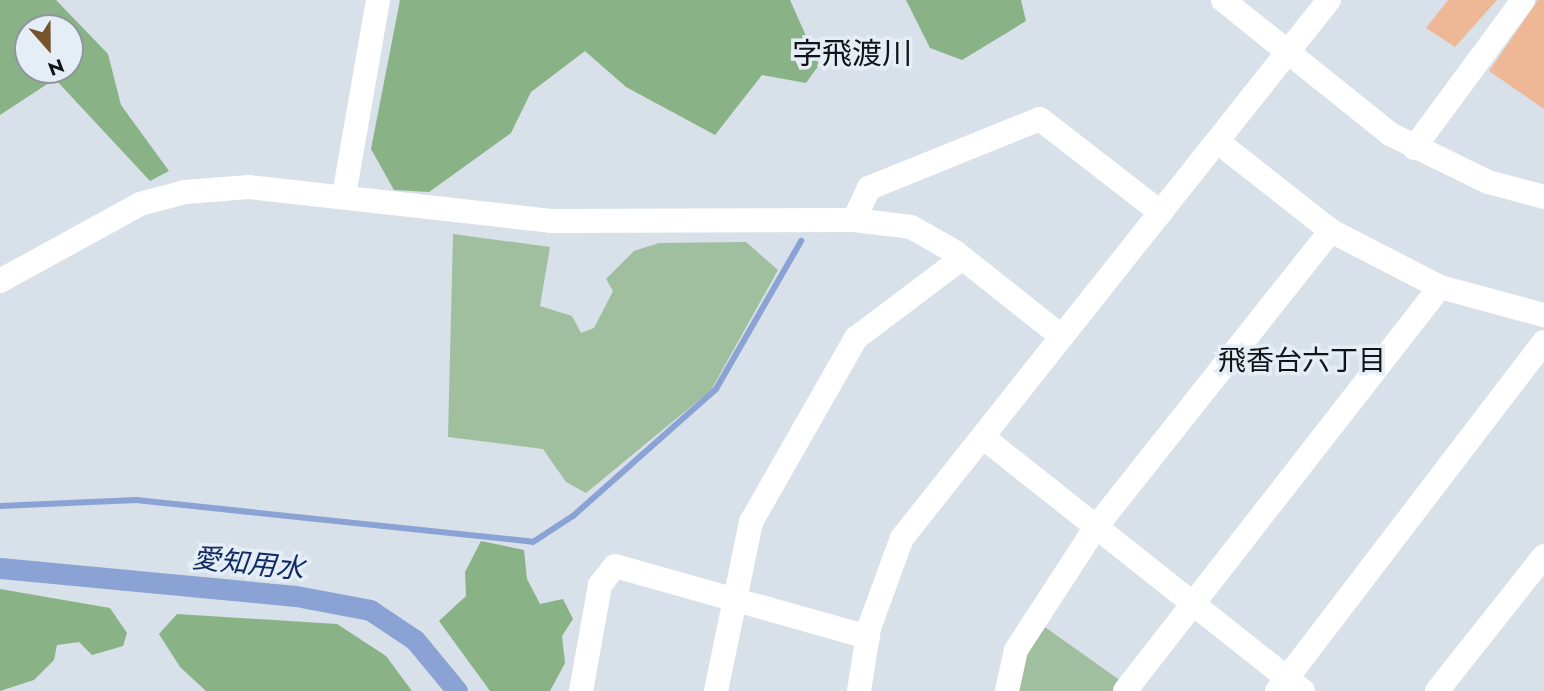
<!DOCTYPE html>
<html>
<head>
<meta charset="utf-8">
<style>
  body { margin:0 }
  #map { position:relative; width:1544px; height:691px; overflow:hidden; background:#d8e0e9; font-family:Jost,"Noto Sans JP",sans-serif }
  div>[style] { position:absolute }
  .green>* { inset:0; background:#a0bf9e }
  .forest>* { inset:0; background:#89b286 }
  .stream>* { height:6px; margin:-3px; padding:0 3px; transform-origin:3px; border-radius:3px; background:#8aa3d4 }
  .canal>* { height:21px; margin:-10.5px; padding:0 10.5px; transform-origin:10.5px; border-radius:10.5px; background:#8aa3d4 }
  .building>* { inset:0; background:#eeb897 }
  .minor>* { height:24px; margin:-12px; padding:0 12px; transform-origin:12px; border-radius:12px; background:#fff }
  span { translate:-50% -50%; white-space:nowrap; text-align:center; line-height:1.15; -webkit-text-stroke:7px #e5edf6; paint-order:stroke }
  .neighbourhood-label { font-size:28px; color:#111417 }
  .water-label { font-size:28px; color:#112b64; font-style:italic }
  .quarter-label { font-size:30px; color:#111417 }
  .north { position:absolute; left:14px; top:14px; width:70px; height:70px; box-sizing:border-box; background:#e5edf6; border:2px solid #90969d; border-radius:50%; rotate:159deg; font-size:19px; font-weight:700; line-height:28px; text-align:center; color:#111417 }
  .north::after { content:''; display:block; margin:auto; width:24px; height:32px; background:#76532c; clip-path:polygon(50% 0,100% 100%,50% 72%,0 100%) }
</style>
</head>
<body>
<div id="map">
  <div class="green">
    <i style="clip-path:polygon(453px 234px,550px 247px,540px 306px,572px 316px,581px 333px,594px 328px,613px 291px,606px 279px,634px 251px,659px 243px,746px 242px,778px 270px,711px 390px,586px 493px,566px 482px,543px 449px,448px 437px)"></i>
    <i style="clip-path:polygon(1035px 620px,1128px 686px,1125px 691px,1007px 691px)"></i>
  </div>
  <div class="forest">
    <i style="clip-path:polygon(evenodd,0 0,56px 0,108px 54px,121px 105px,169px 171px,150px 181px,55px 79px,0 115px,0 0,28px 28px,70px 28px,70px 70px,28px 70px,28px 28px)"></i>
    <i style="clip-path:polygon(400px 0,790px 0,819px 65px,806px 83px,762px 75px,715px 135px,626px 87px,585px 51px,531px 92px,511px 133px,429px 192px,394px 190px,371px 149px)"></i>
    <i style="clip-path:polygon(906px 0,1021px 0,1026px 21px,962px 60px,930px 48px)"></i>
    <i style="clip-path:polygon(481px 541px,524px 550px,527px 579px,540px 604px,563px 599px,573px 619px,562px 636px,565px 663px,550px 691px,490px 691px,439px 621px,466px 596px,465px 572px)"></i>
    <i style="clip-path:polygon(0 589px,110px 608px,127px 633px,123px 646px,92px 655px,79px 642px,57px 645px,54px 660px,34px 680px,0 691px)"></i>
    <i style="clip-path:polygon(177px 614px,337px 624px,386px 656px,412px 691px,206px 691px,180px 667px,159px 634px)"></i>
  </div>
  <div class="stream">
    <i style="left:0;top:506px;width:136px;rotate:-2.5deg"></i>
    <i style="left:136px;top:500px;width:399px;rotate:6deg"></i>
    <i style="left:533px;top:542px;width:48px;rotate:-33deg"></i>
    <i style="left:573px;top:516px;width:191px;rotate:-41.6deg"></i>
    <i style="left:716px;top:389px;width:171px;rotate:-60.1deg"></i>
  </div>
  <div class="canal">
    <i style="left:0;top:568px;width:297px;rotate:5.4deg"></i>
    <i style="left:296px;top:596px;width:75px;rotate:10.7deg"></i>
    <i style="left:370px;top:610px;width:54px;rotate:33.7deg"></i>
    <i style="left:415px;top:640px;width:66px;rotate:50.5deg"></i>
  </div>
  <div class="building">
    <i style="clip-path:polygon(1448px 0,1497px 0,1455px 47px,1426px 28px)"></i>
    <i style="clip-path:polygon(1538px 0,1544px 0,1544px 109px,1489px 71px)"></i>
  </div>
  <div class="minor">
    <i style="left:1223px;top:0;width:214px;rotate:38.7deg"></i>
    <i style="left:1390px;top:134px;width:109px;rotate:26.1deg"></i>
    <i style="left:1488px;top:182px;width:58px;rotate:15deg"></i>
    <i style="left:1218px;top:142px;width:144px;rotate:38.2deg"></i>
    <i style="left:1331px;top:231px;width:123px;rotate:27.2deg"></i>
    <i style="left:1440px;top:287px;width:108px;rotate:15.1deg"></i>
    <i style="left:1414px;top:148px;width:184px;rotate:-53.6deg"></i>
    <i style="left:344px;top:195px;width:198px;rotate:-80.1deg"></i>
    <i style="left:854px;top:220px;width:35px;rotate:-65deg"></i>
    <i style="left:869px;top:188px;width:184px;rotate:-22deg"></i>
    <i style="left:1040px;top:119px;width:153px;rotate:37.8deg"></i>
    <i style="left:0;top:281px;width:160px;rotate:-28.8deg"></i>
    <i style="left:140px;top:204px;width:47px;rotate:-14.9deg"></i>
    <i style="left:185px;top:192px;width:64px;rotate:-4.5deg"></i>
    <i style="left:249px;top:187px;width:304px;rotate:6.4deg"></i>
    <i style="left:551px;top:221px;width:303px;rotate:-0.2deg"></i>
    <i style="left:854px;top:220px;width:57px;rotate:7deg"></i>
    <i style="left:911px;top:227px;width:51px;rotate:29.6deg"></i>
    <i style="left:955px;top:252px;width:135px;rotate:38.4deg"></i>
    <i style="left:984px;top:438px;width:407px;rotate:38.4deg"></i>
    <i style="left:581px;top:691px;width:108px;rotate:-79.8deg"></i>
    <i style="left:600px;top:585px;width:24px;rotate:-52deg"></i>
    <i style="left:615px;top:566px;width:263px;rotate:15.7deg"></i>
    <i style="left:716px;top:691px;width:173px;rotate:-78.3deg"></i>
    <i style="left:751px;top:522px;width:212px;rotate:-60.3deg"></i>
    <i style="left:856px;top:338px;width:133px;rotate:-37deg"></i>
    <i style="left:859px;top:691px;width:64px;rotate:-81deg"></i>
    <i style="left:869px;top:628px;width:96px;rotate:-69.9deg"></i>
    <i style="left:902px;top:538px;width:687px;rotate:-51.56deg"></i>
    <i style="left:1007px;top:691px;width:42px;rotate:-77.6deg"></i>
    <i style="left:1016px;top:650px;width:147px;rotate:-57deg"></i>
    <i style="left:1096px;top:527px;width:378px;rotate:-51.6deg"></i>
    <i style="left:1125px;top:691px;width:512px;rotate:-52.06deg"></i>
    <i style="left:1277px;top:691px;width:439px;rotate:-52.6deg"></i>
    <i style="left:1437px;top:691px;width:172px;rotate:-51.6deg"></i>
  </div>
  <div class="neighbourhood-label">
    <span style="left:1302px;top:361px">飛香台六丁目</span>
  </div>
  <div class="water-label">
    <span style="left:248px;top:564px;rotate:6deg">愛知用水</span>
  </div>
  <div class="quarter-label">
    <span style="left:852px;top:54px">字飛渡川</span>
  </div>
  <div class="north">N</div>
</div>
</body>
</html>
